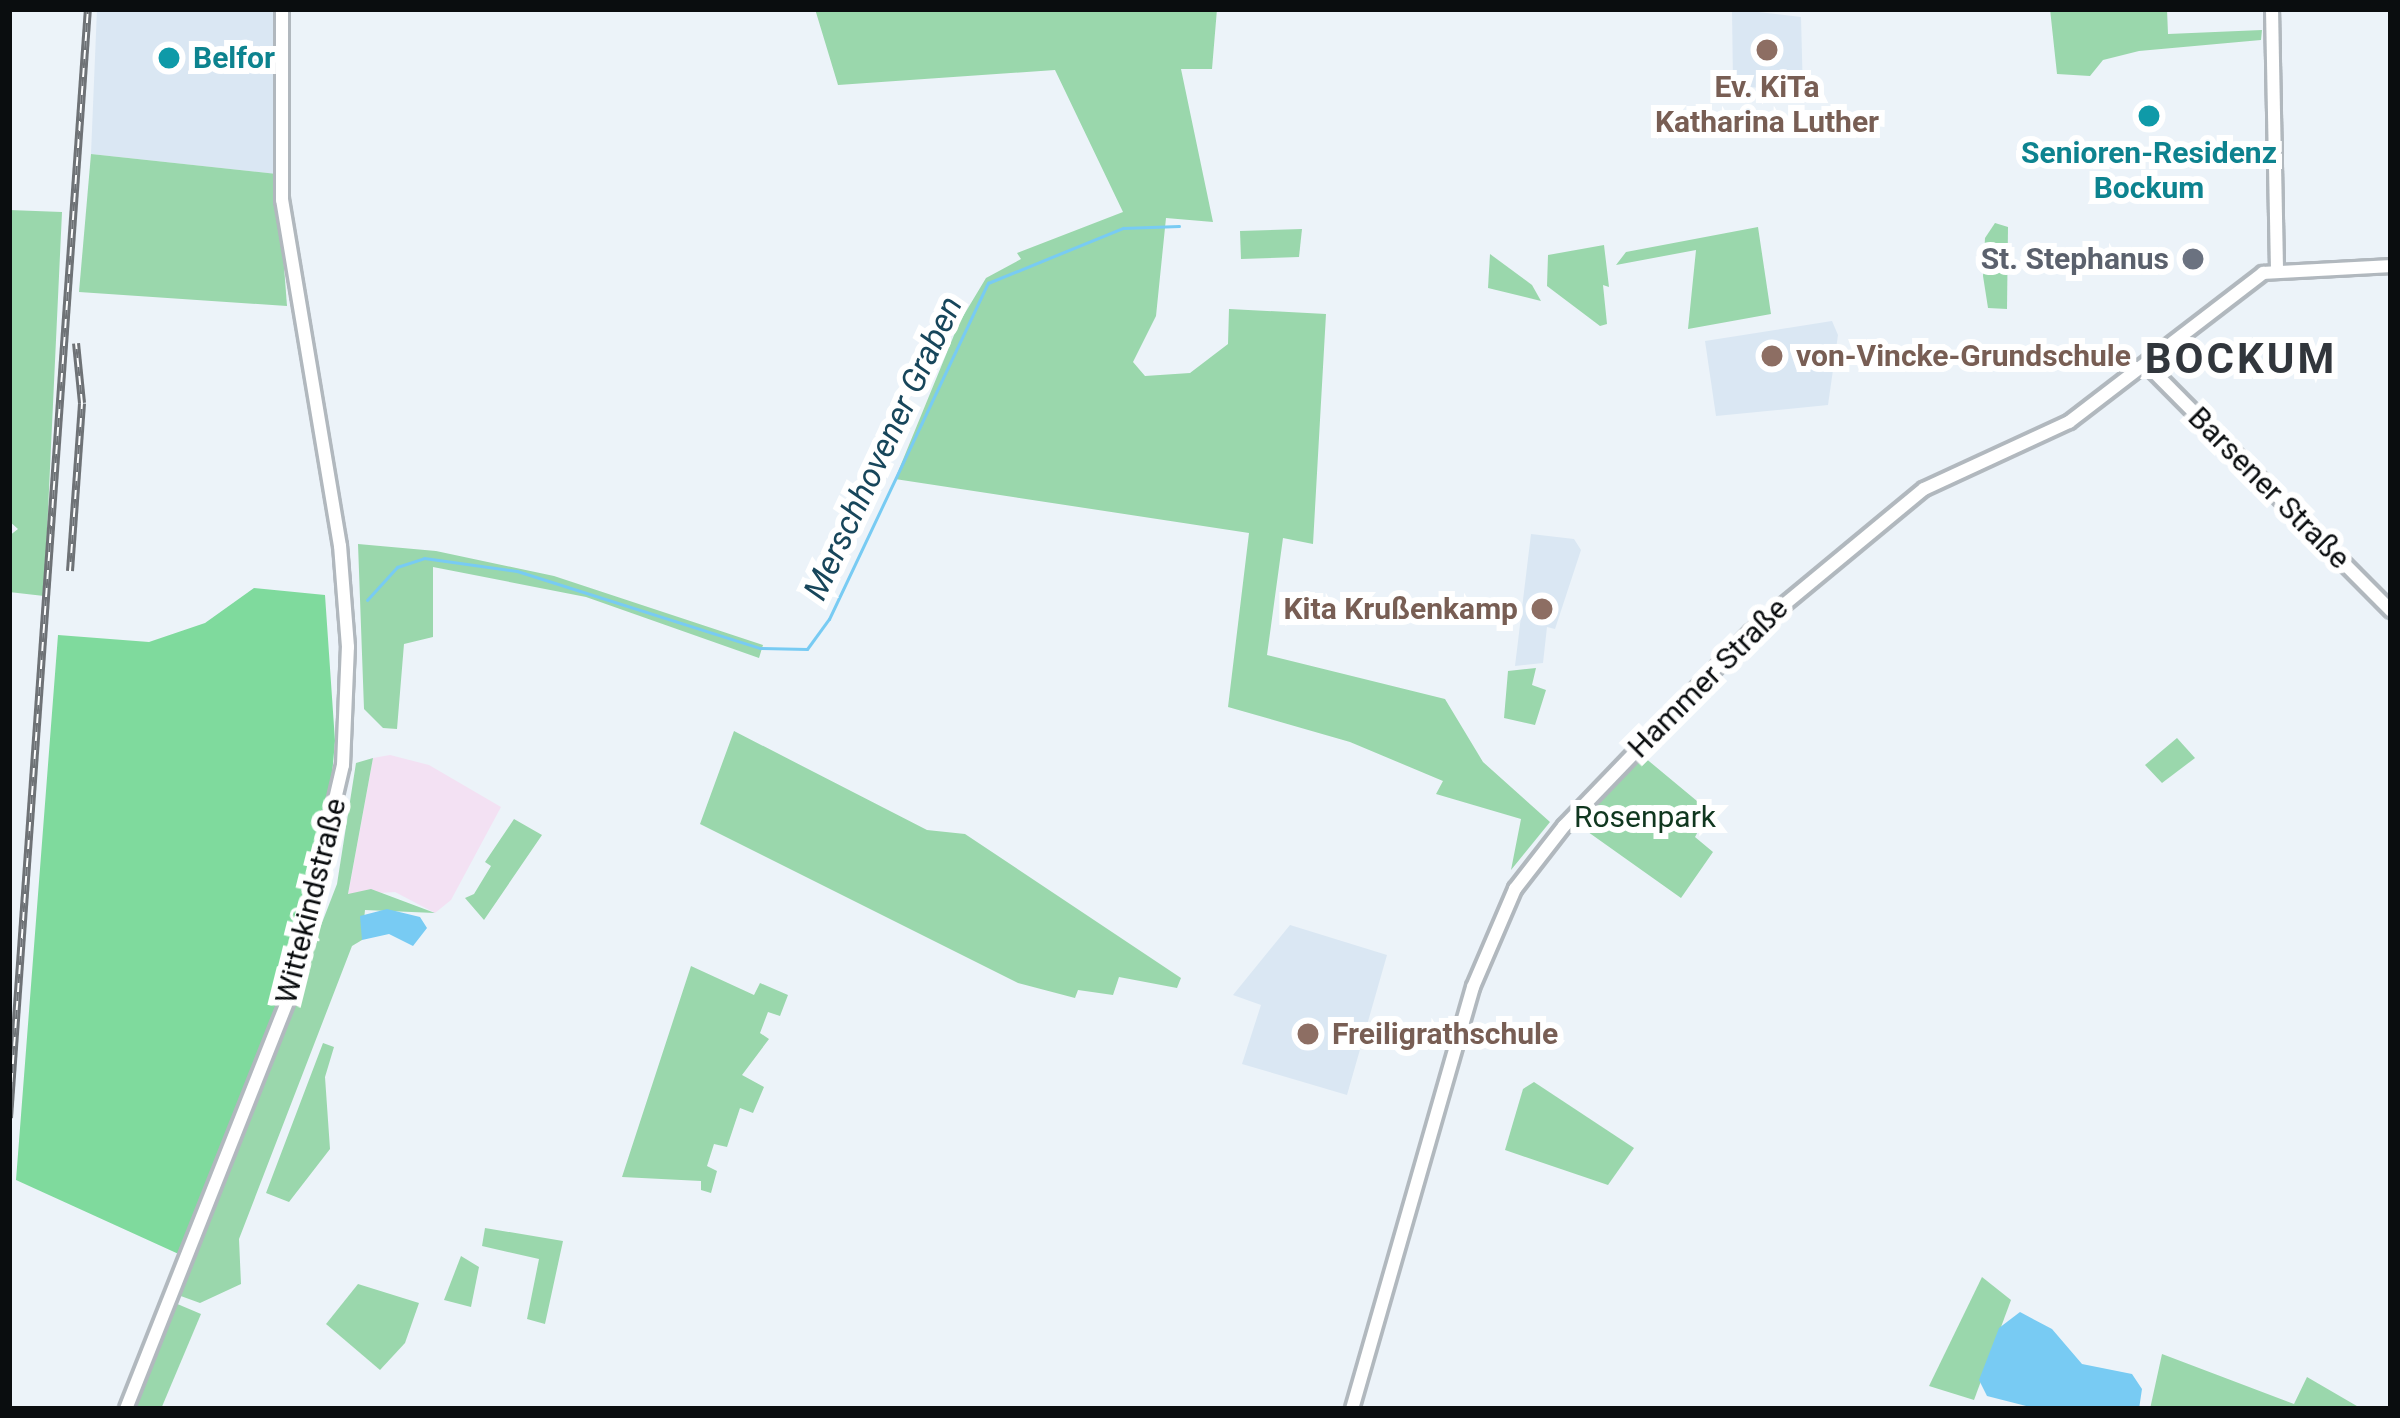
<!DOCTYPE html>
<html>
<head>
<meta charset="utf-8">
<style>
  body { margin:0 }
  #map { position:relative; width:2400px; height:1418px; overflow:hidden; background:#ecf3f9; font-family:Roboto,sans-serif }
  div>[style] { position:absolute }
  .commercial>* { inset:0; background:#f3e1f3 }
  .built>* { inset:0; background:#dae7f3 }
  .green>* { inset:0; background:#9ad7ac }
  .forest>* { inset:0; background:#7fda9d }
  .water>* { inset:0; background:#78cbf3 }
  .stream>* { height:3px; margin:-1.5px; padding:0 1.5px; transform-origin:1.5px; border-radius:1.5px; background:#78cbf3 }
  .roads { filter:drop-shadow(3px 0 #b1b8be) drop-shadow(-3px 0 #b1b8be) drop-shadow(0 3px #b1b8be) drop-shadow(0 -3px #b1b8be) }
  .secondary>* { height:12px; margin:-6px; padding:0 6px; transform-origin:6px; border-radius:6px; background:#fff }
  .rail>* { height:8px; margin-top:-4px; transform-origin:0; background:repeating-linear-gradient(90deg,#fff 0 9px,#6e7276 0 18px); box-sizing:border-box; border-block:3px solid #6e7276 }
  .dots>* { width:33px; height:33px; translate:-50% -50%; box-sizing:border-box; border:6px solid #fff; border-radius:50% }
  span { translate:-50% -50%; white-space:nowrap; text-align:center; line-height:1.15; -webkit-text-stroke:12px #fff; paint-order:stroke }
  .culture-label { font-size:30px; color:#0d838f; font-weight:700 }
  .left { translate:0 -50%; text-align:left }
  .education-label { font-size:30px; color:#785e54; font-weight:700 }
  .right { translate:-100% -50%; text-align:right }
  .worship-label { font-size:30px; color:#5b616d; font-weight:700 }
  .street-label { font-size:30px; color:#0a0d0f }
  .park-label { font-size:30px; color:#10371f }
  .water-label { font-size:33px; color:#17465b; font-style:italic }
  .district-label { font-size:42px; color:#31363c; font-weight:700; letter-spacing:3px }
  .frame { position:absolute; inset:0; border:12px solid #0a0d0f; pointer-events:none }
</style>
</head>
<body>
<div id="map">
  <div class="commercial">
    <i style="clip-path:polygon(390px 755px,429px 765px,501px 807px,451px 900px,435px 913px,395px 892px,348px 895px,373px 758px)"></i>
  </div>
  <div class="built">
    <i style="clip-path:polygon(97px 9px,280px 9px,277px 174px,91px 154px)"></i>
    <i style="clip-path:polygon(1732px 9px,1801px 17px,1803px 95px,1733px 84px)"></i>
    <i style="clip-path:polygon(1832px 321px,1838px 335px,1828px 405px,1716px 416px,1705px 341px)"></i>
    <i style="clip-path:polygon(1531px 534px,1574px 539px,1581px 550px,1555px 629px,1547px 627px,1543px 663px,1515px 666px)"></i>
    <i style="clip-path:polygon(1290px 925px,1387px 955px,1347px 1095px,1242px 1064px,1261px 1005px,1233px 995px)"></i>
  </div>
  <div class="green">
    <i style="clip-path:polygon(815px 9px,1217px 9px,1212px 69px,1181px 69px,1213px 222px,1166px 218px,1156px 316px,1133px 362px,1145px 376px,1190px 373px,1228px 344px,1229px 309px,1326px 314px,1313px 544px,1283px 538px,1267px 655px,1445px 699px,1483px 762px,1550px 822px,1511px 870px,1521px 819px,1436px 794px,1443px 781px,1350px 742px,1228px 707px,1249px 533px,895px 479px,959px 323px,986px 278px,1021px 259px,1017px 253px,1123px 212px,1055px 70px,838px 85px)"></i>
    <i style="clip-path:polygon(2050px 9px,2167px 9px,2168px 34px,2262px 30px,2261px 40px,2139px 51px,2103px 60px,2090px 76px,2057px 74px)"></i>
    <i style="clip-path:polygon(91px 154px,277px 174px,287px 306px,79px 292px)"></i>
    <i style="clip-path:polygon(9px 210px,62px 212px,44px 596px,9px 592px,9px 536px,18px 529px,9px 521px)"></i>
    <i style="clip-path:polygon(1995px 223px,2008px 227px,2007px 309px,1988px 308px,1983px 276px,1985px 238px)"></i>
    <i style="clip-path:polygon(1758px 227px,1771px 314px,1688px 329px,1696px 250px,1616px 265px,1626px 252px)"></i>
    <i style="clip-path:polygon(1302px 229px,1299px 257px,1241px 259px,1240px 231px)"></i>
    <i style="clip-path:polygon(1604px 245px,1609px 287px,1603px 285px,1607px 324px,1600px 326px,1547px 286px,1548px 255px)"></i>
    <i style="clip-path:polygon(1490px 254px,1532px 285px,1541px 301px,1488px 288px)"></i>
    <i style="clip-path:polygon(358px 544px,436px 551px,554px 576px,763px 645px,759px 658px,586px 597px,433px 567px,433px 637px,404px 644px,397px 729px,383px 728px,364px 709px)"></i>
    <i style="clip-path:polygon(1536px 668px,1532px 685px,1546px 690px,1535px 725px,1504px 718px,1508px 671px)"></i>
    <i style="clip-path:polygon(734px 731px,927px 830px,965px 834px,1181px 978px,1177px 988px,1119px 977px,1113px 995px,1078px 990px,1075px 998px,1018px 983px,700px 824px)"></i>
    <i style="clip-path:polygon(2177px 738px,2195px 758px,2162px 783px,2145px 765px)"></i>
    <i style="clip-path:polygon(1638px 752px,1709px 811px,1695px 837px,1713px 852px,1681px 898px,1574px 822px)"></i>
    <i style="clip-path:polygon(373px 758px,348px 894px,371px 889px,435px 913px,365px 910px,362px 940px,352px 946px,239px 1239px,241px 1284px,200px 1303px,178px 1295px,337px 884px,356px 763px)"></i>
    <i style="clip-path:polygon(514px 819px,542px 835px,484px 920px,465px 898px,474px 894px,491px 866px,485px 862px)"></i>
    <i style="clip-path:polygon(691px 966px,754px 995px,760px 983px,788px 995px,780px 1016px,768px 1012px,760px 1033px,769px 1039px,742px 1075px,764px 1087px,753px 1113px,740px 1108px,727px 1147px,714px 1144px,707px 1166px,717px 1171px,711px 1193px,701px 1190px,701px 1181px,622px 1177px)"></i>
    <i style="clip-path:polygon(323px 1043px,334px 1047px,325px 1077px,330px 1149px,289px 1202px,266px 1193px)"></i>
    <i style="clip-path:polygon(1534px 1082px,1634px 1148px,1608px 1185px,1505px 1150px,1523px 1089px)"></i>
    <i style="clip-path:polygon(485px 1228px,563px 1241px,545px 1324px,527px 1319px,539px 1259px,482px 1246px)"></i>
    <i style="clip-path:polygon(461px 1256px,479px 1267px,471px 1307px,444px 1300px)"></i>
    <i style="clip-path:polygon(1982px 1277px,2011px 1300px,1974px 1400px,1929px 1386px)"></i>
    <i style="clip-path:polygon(358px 1284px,419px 1303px,405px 1343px,380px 1370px,326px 1324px)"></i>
    <i style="clip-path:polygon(175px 1303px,201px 1314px,161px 1409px,135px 1409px)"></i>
    <i style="clip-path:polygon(2162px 1354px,2294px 1404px,2307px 1377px,2362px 1409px,2150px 1409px)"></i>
  </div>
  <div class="forest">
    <i style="clip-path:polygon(254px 588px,325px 595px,335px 741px,328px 821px,285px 992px,183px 1256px,16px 1180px,58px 635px,149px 642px,205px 623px)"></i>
  </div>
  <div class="water">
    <i style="clip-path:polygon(387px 909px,420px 917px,427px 928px,413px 946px,389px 934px,362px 940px,360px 916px)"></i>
    <i style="clip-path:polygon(2020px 1312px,2052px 1329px,2082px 1364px,2132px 1374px,2142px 1389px,2139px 1409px,2038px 1409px,1987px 1396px,1979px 1380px,1999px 1328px)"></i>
  </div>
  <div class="stream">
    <i style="left:367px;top:600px;width:45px;rotate:-47.7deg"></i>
    <i style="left:397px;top:567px;width:28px;rotate:-18deg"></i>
    <i style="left:424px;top:558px;width:94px;rotate:8deg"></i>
    <i style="left:517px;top:571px;width:255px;rotate:17.6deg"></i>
    <i style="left:760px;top:648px;width:47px;rotate:1.2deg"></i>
    <i style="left:807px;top:649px;width:37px;rotate:-54deg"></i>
    <i style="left:829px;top:619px;width:372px;rotate:-64.7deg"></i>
    <i style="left:988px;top:283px;width:146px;rotate:-22.2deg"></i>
    <i style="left:1123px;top:228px;width:56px;rotate:-2deg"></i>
  </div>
  <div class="roads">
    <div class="secondary">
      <i style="left:2272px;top:9px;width:260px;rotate:88.9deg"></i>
      <i style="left:2148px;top:366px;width:345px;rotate:45.2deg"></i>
      <i style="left:126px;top:1409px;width:443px;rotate:-68.4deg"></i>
      <i style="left:289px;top:997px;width:238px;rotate:-76.9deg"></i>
      <i style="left:343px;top:765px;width:118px;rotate:-87.6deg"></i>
      <i style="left:348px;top:647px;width:101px;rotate:-94.5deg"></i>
      <i style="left:340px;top:546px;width:351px;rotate:-99.5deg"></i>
      <i style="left:282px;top:200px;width:191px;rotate:-90deg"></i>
      <i style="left:1352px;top:1409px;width:439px;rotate:-74deg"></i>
      <i style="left:1473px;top:987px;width:107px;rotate:-66.8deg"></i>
      <i style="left:1515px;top:889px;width:80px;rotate:-52.1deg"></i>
      <i style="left:1564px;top:826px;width:269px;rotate:-46.1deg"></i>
      <i style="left:1751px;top:632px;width:224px;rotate:-39.6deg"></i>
      <i style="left:1924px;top:489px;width:160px;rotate:-24.8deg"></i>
      <i style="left:2069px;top:422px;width:245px;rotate:-37.5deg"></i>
      <i style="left:2263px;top:273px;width:128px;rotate:-3.1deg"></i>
    </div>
  </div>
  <div class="rail">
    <i style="left:70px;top:571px;width:168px;rotate:-85.9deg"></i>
    <i style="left:82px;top:403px;width:60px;rotate:-95.7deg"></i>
    <i style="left:9px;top:1118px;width:1112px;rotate:-85.93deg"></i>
  </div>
  <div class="dots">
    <i style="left:1767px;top:50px;background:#8d6e63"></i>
    <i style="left:169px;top:58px;background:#0f9aa8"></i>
    <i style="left:2149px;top:116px;background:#0f9aa8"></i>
    <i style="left:2193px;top:259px;background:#6b7280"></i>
    <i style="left:1772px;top:356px;background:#8d6e63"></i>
    <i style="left:1542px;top:609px;background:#8d6e63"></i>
    <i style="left:1308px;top:1034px;background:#8d6e63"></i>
  </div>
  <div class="culture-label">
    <span class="left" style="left:193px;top:58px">Belfor</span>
    <span style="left:2149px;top:170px">Senioren-Residenz<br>Bockum</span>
  </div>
  <div class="education-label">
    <span style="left:1767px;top:104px">Ev. KiTa<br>Katharina Luther</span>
    <span class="left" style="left:1796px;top:356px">von-Vincke-Grundschule</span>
    <span class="right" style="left:1518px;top:609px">Kita Krußenkamp</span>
    <span class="left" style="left:1332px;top:1034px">Freiligrathschule</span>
  </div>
  <div class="worship-label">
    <span class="right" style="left:2169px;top:259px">St. Stephanus</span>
  </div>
  <div class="street-label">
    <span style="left:2269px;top:488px;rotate:45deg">Barsener Straße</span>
    <span style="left:1708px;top:678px;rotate:-45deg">Hammer Straße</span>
    <span style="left:311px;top:901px;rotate:-76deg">Wittekindstraße</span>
  </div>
  <div class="park-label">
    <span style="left:1645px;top:817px">Rosenpark</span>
  </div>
  <div class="water-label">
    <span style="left:883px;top:448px;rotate:-65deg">Merschhovener Graben</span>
  </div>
  <div class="district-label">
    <span style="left:2241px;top:359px">BOCKUM</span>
  </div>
  <div class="frame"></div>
</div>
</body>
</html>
